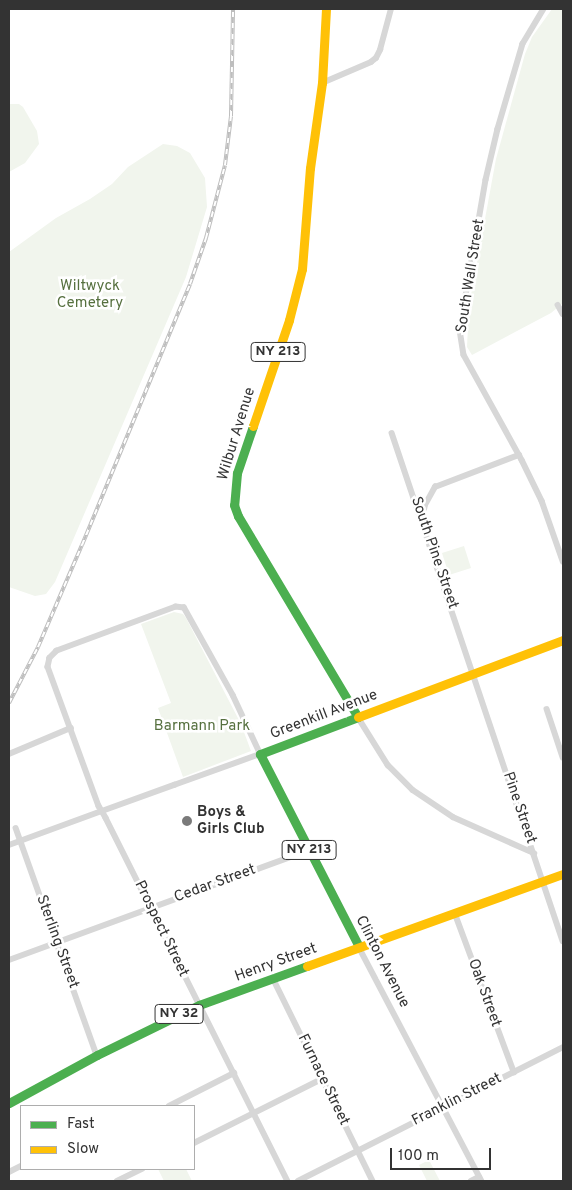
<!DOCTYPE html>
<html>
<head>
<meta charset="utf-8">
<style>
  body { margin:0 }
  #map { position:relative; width:572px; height:1190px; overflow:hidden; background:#fff; font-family:Overpass,sans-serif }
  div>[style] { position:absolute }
  .green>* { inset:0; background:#f1f5ed }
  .street>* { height:5.5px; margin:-2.75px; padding:0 2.75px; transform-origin:2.75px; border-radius:2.75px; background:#d7d7d7 }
  .fast>* { height:9px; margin:-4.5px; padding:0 4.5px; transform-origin:4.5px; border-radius:4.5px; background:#4caf50 }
  .slow>* { height:9px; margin:-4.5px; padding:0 4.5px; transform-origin:4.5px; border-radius:4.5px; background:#ffc107 }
  .rail>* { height:4px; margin-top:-2px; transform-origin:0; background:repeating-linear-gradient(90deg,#fff 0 5.5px,#bebebe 0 11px); box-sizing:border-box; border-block:1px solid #bebebe }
  .dots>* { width:14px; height:14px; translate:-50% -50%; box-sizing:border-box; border:2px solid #fff; border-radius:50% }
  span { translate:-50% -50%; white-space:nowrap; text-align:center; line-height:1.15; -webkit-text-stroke:5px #fff; paint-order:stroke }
  .shield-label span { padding:1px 4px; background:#fff; border:1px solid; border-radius:4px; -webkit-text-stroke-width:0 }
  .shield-label { font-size:14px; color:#333; font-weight:700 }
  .street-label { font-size:15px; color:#333 }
  .park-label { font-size:15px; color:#56703f }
  .poi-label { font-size:15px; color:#333; font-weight:700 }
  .left { translate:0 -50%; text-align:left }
  .frame { position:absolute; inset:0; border:10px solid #333; pointer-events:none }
  .legend { position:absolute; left:20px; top:1105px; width:175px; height:65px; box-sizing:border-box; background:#fff; border:1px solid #adadad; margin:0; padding:6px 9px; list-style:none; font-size:15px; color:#333 }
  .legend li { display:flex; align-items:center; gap:10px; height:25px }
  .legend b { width:25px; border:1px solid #adadad }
  .scale { position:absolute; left:390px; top:1148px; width:101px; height:22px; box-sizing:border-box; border:2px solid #333; border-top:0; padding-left:6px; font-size:15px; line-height:18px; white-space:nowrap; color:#333; -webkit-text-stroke:4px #fff; paint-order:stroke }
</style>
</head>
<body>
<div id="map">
  <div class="green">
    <i style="clip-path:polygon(552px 9px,563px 9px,563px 303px,551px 313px,472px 355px,467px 347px,469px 306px,496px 159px,525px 54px,532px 37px)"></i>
    <i style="clip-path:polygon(9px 104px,19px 104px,23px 107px,37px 131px,39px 144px,25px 163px,9px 172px)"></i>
    <i style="clip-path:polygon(163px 144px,177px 146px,190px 153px,205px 178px,207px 207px,186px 277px,55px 582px,46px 594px,35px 596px,9px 587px,9px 252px,56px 218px,90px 199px,112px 184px,128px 167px)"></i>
    <i style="clip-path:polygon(464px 546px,471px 568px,449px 575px,442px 553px)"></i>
    <i style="clip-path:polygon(174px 612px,183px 614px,186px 618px,241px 724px,251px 751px,183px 777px,158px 708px,171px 703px,141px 624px)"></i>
    <i style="clip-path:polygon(429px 1160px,440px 1181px,427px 1181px,419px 1165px)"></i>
    <i style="clip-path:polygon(158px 1169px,186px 1169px,192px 1181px,164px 1181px)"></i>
  </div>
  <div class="street">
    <i style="left:544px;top:9px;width:41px;rotate:121deg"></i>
    <i style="left:523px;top:44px;width:89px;rotate:106.4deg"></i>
    <i style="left:498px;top:129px;width:52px;rotate:103.2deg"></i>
    <i style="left:486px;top:180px;width:152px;rotate:99.8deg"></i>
    <i style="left:460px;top:330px;width:25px;rotate:81deg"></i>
    <i style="left:464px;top:355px;width:120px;rotate:61.1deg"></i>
    <i style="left:522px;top:460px;width:46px;rotate:64deg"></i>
    <i style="left:542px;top:501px;width:64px;rotate:70.7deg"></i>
    <i style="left:322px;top:83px;width:53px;rotate:-23.2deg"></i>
    <i style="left:371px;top:62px;width:6px;rotate:-39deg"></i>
    <i style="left:376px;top:58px;width:9px;rotate:-63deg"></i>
    <i style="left:380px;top:50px;width:42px;rotate:-75deg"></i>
    <i style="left:558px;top:305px;width:10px;rotate:61deg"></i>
    <i style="left:392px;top:433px;width:536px;rotate:71.4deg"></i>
    <i style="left:422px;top:520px;width:15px;rotate:-79deg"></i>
    <i style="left:425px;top:505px;width:21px;rotate:-61deg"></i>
    <i style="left:435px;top:487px;width:90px;rotate:-20.9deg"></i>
    <i style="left:547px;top:709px;width:51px;rotate:71.6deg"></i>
    <i style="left:358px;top:717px;width:57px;rotate:58deg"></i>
    <i style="left:388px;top:765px;width:35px;rotate:45deg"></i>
    <i style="left:413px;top:790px;width:48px;rotate:34deg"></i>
    <i style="left:453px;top:817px;width:89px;rotate:24deg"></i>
    <i style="left:9px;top:754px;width:67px;rotate:-22.8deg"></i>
    <i style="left:16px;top:828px;width:241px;rotate:70.4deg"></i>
    <i style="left:9px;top:845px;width:99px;rotate:-20.1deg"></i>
    <i style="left:102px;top:811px;width:77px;rotate:-19.9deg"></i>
    <i style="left:174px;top:785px;width:91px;rotate:-19.8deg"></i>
    <i style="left:260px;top:754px;width:64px;rotate:-115deg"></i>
    <i style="left:233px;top:696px;width:101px;rotate:-119.1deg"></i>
    <i style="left:184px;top:608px;width:8px;rotate:-173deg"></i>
    <i style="left:176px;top:607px;width:127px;rotate:159.7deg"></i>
    <i style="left:57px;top:651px;width:10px;rotate:135deg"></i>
    <i style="left:50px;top:658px;width:9px;rotate:103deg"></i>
    <i style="left:48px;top:667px;width:148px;rotate:69.9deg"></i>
    <i style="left:99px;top:806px;width:6px;rotate:59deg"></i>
    <i style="left:102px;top:811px;width:8px;rotate:60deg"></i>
    <i style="left:106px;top:818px;width:406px;rotate:63.4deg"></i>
    <i style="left:455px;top:913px;width:170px;rotate:69.6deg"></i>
    <i style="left:359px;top:947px;width:264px;rotate:62.3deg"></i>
    <i style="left:9px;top:960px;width:320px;rotate:-20.1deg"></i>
    <i style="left:273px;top:978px;width:226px;rotate:63.8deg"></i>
    <i style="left:169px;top:1106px;width:73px;rotate:-26.9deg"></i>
    <i style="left:194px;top:1143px;width:143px;rotate:-26.6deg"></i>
    <i style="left:9px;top:1172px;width:13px;rotate:-27deg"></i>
    <i style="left:117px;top:1181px;width:28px;rotate:-26deg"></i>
    <i style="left:298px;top:1181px;width:297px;rotate:-26.8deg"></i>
    <i style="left:471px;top:1181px;width:9px;rotate:-27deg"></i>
  </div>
  <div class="fast">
    <i style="left:253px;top:426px;width:50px;rotate:108.8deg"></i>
    <i style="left:237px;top:473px;width:32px;rotate:95deg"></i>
    <i style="left:234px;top:505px;width:12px;rotate:70deg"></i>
    <i style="left:238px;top:516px;width:234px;rotate:59.2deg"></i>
    <i style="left:358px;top:717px;width:105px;rotate:159.3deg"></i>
    <i style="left:260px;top:754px;width:217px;rotate:62.8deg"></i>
    <i style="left:9px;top:1103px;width:100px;rotate:-28.6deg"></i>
    <i style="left:97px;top:1055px;width:114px;rotate:-26.1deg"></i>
    <i style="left:199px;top:1005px;width:115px;rotate:-19.9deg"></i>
  </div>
  <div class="slow">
    <i style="left:253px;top:426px;width:112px;rotate:-71.2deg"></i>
    <i style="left:289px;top:320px;width:53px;rotate:-75.7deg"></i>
    <i style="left:302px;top:269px;width:101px;rotate:-85.5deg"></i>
    <i style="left:310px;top:168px;width:86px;rotate:-82deg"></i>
    <i style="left:322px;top:83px;width:74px;rotate:-86.9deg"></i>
    <i style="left:358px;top:717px;width:219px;rotate:-20.6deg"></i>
    <i style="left:307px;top:966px;width:272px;rotate:-19.8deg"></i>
  </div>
  <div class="rail">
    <i style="left:9px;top:703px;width:63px;rotate:-62.6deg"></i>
    <i style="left:38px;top:647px;width:111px;rotate:-66.7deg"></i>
    <i style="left:82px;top:545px;width:282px;rotate:-67.5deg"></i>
    <i style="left:190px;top:284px;width:49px;rotate:-70.8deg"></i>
    <i style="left:206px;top:238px;width:75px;rotate:-75.4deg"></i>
    <i style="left:225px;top:165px;width:49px;rotate:-83deg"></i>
    <i style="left:231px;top:116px;width:107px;rotate:-88.9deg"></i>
  </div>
  <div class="dots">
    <i style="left:187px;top:821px;background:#7a7a7a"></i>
  </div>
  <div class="shield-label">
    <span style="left:278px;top:352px">NY 213</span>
    <span style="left:309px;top:850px">NY 213</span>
    <span style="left:179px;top:1014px">NY 32</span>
  </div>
  <div class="street-label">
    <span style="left:471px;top:276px;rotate:-81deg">South Wall Street</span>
    <span style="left:237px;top:434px;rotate:-73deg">Wilbur Avenue</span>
    <span style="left:434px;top:553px;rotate:71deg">South Pine Street</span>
    <span style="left:324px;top:715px;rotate:-21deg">Greenkill Avenue</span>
    <span style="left:519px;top:808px;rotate:71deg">Pine Street</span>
    <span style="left:215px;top:884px;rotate:-20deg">Cedar Street</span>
    <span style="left:161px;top:929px;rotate:64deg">Prospect Street</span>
    <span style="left:57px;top:942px;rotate:70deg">Sterling Street</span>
    <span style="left:382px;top:962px;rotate:63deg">Clinton Avenue</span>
    <span style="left:276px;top:963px;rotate:-20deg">Henry Street</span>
    <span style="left:484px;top:993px;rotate:70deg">Oak Street</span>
    <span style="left:323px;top:1080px;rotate:64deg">Furnace Street</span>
    <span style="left:457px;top:1100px;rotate:-27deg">Franklin Street</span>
  </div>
  <div class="park-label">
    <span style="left:90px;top:295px">Wiltwyck<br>Cemetery</span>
    <span style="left:202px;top:727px">Barmann Park</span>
  </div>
  <div class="poi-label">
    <span class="left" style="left:197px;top:821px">Boys &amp;<br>Girls Club</span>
  </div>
  <div class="frame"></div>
  <ul class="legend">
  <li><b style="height:6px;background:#4caf50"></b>Fast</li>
  <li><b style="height:6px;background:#ffc107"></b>Slow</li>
  </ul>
  <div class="scale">100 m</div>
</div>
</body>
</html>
